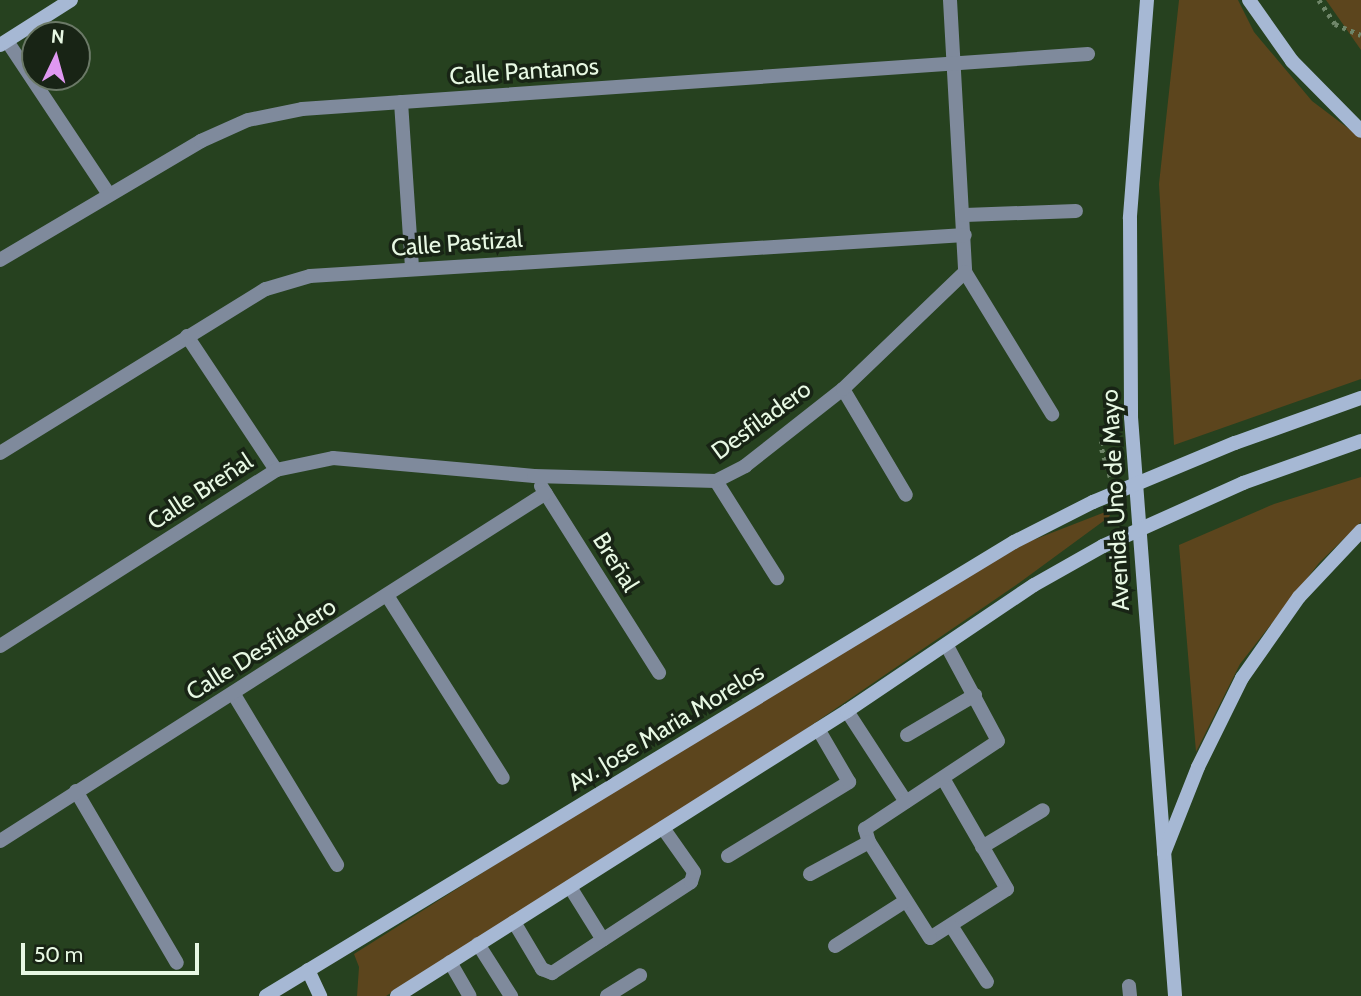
<!DOCTYPE html>
<html>
<head>
<meta charset="utf-8">
<style>
  body { margin:0 }
  #map { position:relative; width:1361px; height:996px; overflow:hidden; background:#26411f; font-family:Cabin,sans-serif }
  div>[style] { position:absolute }
  .green>* { inset:0; background:#5c451d }
  .path>* { height:4.5px; margin-top:-2.25px; transform-origin:0; background:repeating-linear-gradient(90deg,#6f8669 0 3.5px,transparent 0 8.5px) }
  .street>* { height:14px; margin:-7px; padding:0 7px; transform-origin:7px; border-radius:7px; background:#7f8a9c }
  .secondary>* { height:14px; margin:-7px; padding:0 7px; transform-origin:7px; border-radius:7px; background:#a6b8d4 }
  .secondary-bridge>* { height:14px; margin:-7px; padding:0 7px; transform-origin:7px; border-radius:7px; background:#a6b8d4 }
  span { translate:-50% -50%; white-space:nowrap; text-align:center; line-height:1.15; -webkit-text-stroke:7px #182415; paint-order:stroke }
  .street-label { font-size:24px; color:#e7f8e3 }
  .north { position:absolute; left:21px; top:21px; width:70px; height:70px; box-sizing:border-box; background:#182415; border:2px solid #6b7967; border-radius:50%; rotate:5deg; font-size:19px; font-weight:700; line-height:28px; text-align:center; color:#e7f8e3 }
  .north::after { content:''; display:block; margin:auto; width:24px; height:32px; background:#df98f1; clip-path:polygon(50% 0,100% 100%,50% 72%,0 100%) }
  .scale { position:absolute; left:21px; top:943px; width:178px; height:32px; box-sizing:border-box; border:4px solid #e7f8e3; border-top:0; padding-left:9px; font-size:21px; line-height:24px; white-space:nowrap; color:#e7f8e3; -webkit-text-stroke:5px #182415; paint-order:stroke }
</style>
</head>
<body>
<div id="map">
  <div class="green">
    <i style="clip-path:polygon(1179px 0,1238px 0,1254px 32px,1312px 101px,1361px 138px,1361px 379px,1174px 445px,1159px 184px)"></i>
    <i style="clip-path:polygon(1326px 0,1361px 0,1361px 50px)"></i>
    <i style="clip-path:polygon(1361px 477px,1361px 522px,1319px 563px,1240px 664px,1196px 752px,1179px 545px,1274px 504px)"></i>
    <i style="clip-path:polygon(1113px 509px,1109px 517px,1019px 583px,768px 755px,386px 996px,357px 996px,359px 967px,354px 954px,792px 677px,1028px 542px)"></i>
  </div>
  <div class="path">
    <i style="left:1319px;top:0;width:29px;rotate:56deg"></i>
    <i style="left:1335px;top:24px;width:28px;rotate:23deg"></i>
    <i style="left:1110px;top:477px;width:34px;rotate:-107deg"></i>
    <i style="left:1100px;top:444px;width:17px;rotate:-40deg"></i>
  </div>
  <div class="street">
    <i style="left:950px;top:0;width:272px;rotate:86.8deg"></i>
    <i style="left:965px;top:272px;width:167px;rotate:58.5deg"></i>
    <i style="left:7px;top:41px;width:182px;rotate:56.4deg"></i>
    <i style="left:401px;top:102px;width:166px;rotate:86.2deg"></i>
    <i style="left:965px;top:215px;width:111px;rotate:-2.1deg"></i>
    <i style="left:0;top:260px;width:234px;rotate:-30.6deg"></i>
    <i style="left:201px;top:141px;width:51px;rotate:-24.1deg"></i>
    <i style="left:248px;top:120px;width:55px;rotate:-11.5deg"></i>
    <i style="left:302px;top:109px;width:788px;rotate:-4deg"></i>
    <i style="left:187px;top:336px;width:161px;rotate:56.4deg"></i>
    <i style="left:843px;top:389px;width:123px;rotate:59.3deg"></i>
    <i style="left:0;top:453px;width:312px;rotate:-31.7deg"></i>
    <i style="left:266px;top:289px;width:46px;rotate:-16.5deg"></i>
    <i style="left:310px;top:276px;width:656px;rotate:-3.58deg"></i>
    <i style="left:716px;top:481px;width:115px;rotate:57.8deg"></i>
    <i style="left:541px;top:486px;width:221px;rotate:57.7deg"></i>
    <i style="left:388px;top:597px;width:214px;rotate:57.6deg"></i>
    <i style="left:0;top:646px;width:327px;rotate:-32.5deg"></i>
    <i style="left:276px;top:470px;width:58px;rotate:-11.9deg"></i>
    <i style="left:333px;top:458px;width:202px;rotate:5.1deg"></i>
    <i style="left:534px;top:476px;width:182px;rotate:1.6deg"></i>
    <i style="left:716px;top:481px;width:33px;rotate:-27deg"></i>
    <i style="left:745px;top:466px;width:125px;rotate:-38.2deg"></i>
    <i style="left:843px;top:389px;width:169px;rotate:-43.8deg"></i>
    <i style="left:233px;top:693px;width:201px;rotate:58.8deg"></i>
    <i style="left:847px;top:711px;width:108px;rotate:57deg"></i>
    <i style="left:907px;top:735px;width:79px;rotate:-30.5deg"></i>
    <i style="left:944px;top:780px;width:126px;rotate:60deg"></i>
    <i style="left:1007px;top:889px;width:91px;rotate:147.5deg"></i>
    <i style="left:930px;top:938px;width:114px;rotate:-122.4deg"></i>
    <i style="left:869px;top:842px;width:14px;rotate:-107deg"></i>
    <i style="left:865px;top:829px;width:159px;rotate:-33.5deg"></i>
    <i style="left:998px;top:741px;width:108px;rotate:-118.2deg"></i>
    <i style="left:76px;top:791px;width:199px;rotate:59.6deg"></i>
    <i style="left:0;top:841px;width:647px;rotate:-32.51deg"></i>
    <i style="left:982px;top:847px;width:71px;rotate:-31.2deg"></i>
    <i style="left:728px;top:856px;width:142px;rotate:-31.4deg"></i>
    <i style="left:849px;top:782px;width:61px;rotate:-120.3deg"></i>
    <i style="left:810px;top:874px;width:67px;rotate:-28.5deg"></i>
    <i style="left:570px;top:887px;width:62px;rotate:58.1deg"></i>
    <i style="left:514px;top:922px;width:55px;rotate:59.2deg"></i>
    <i style="left:542px;top:969px;width:11px;rotate:22deg"></i>
    <i style="left:552px;top:973px;width:166px;rotate:-33.2deg"></i>
    <i style="left:691px;top:882px;width:10px;rotate:-73deg"></i>
    <i style="left:694px;top:872px;width:54px;rotate:-125.2deg"></i>
    <i style="left:952px;top:927px;width:65px;rotate:57.5deg"></i>
    <i style="left:478px;top:944px;width:62px;rotate:57.6deg"></i>
    <i style="left:835px;top:946px;width:82px;rotate:-32.5deg"></i>
    <i style="left:450px;top:962px;width:39px;rotate:60deg"></i>
    <i style="left:1129px;top:986px;width:10px;rotate:84deg"></i>
    <i style="left:607px;top:996px;width:39px;rotate:-32deg"></i>
  </div>
  <div class="secondary">
    <i style="left:1147px;top:0;width:219px;rotate:94.5deg"></i>
    <i style="left:1130px;top:218px;width:199px;rotate:89.7deg"></i>
    <i style="left:1131px;top:417px;width:581px;rotate:85.65deg"></i>
    <i style="left:1249px;top:0;width:75px;rotate:54.8deg"></i>
    <i style="left:1292px;top:61px;width:98px;rotate:45.4deg"></i>
    <i style="left:0;top:45px;width:84px;rotate:-32.4deg"></i>
    <i style="left:1235px;top:443px;width:134px;rotate:-19.7deg"></i>
    <i style="left:1243px;top:483px;width:125px;rotate:-19.6deg"></i>
    <i style="left:1164px;top:853px;width:92px;rotate:-68.4deg"></i>
    <i style="left:1198px;top:767px;width:99px;rotate:-63.7deg"></i>
    <i style="left:1242px;top:678px;width:99px;rotate:-54.9deg"></i>
    <i style="left:1299px;top:597px;width:91px;rotate:-46.8deg"></i>
    <i style="left:308px;top:970px;width:29px;rotate:65deg"></i>
    <i style="left:266px;top:996px;width:875px;rotate:-31.26deg"></i>
    <i style="left:1014px;top:542px;width:89px;rotate:-26.9deg"></i>
    <i style="left:397px;top:996px;width:533px;rotate:-32.35deg"></i>
    <i style="left:847px;top:711px;width:225px;rotate:-34deg"></i>
    <i style="left:1034px;top:585px;width:79px;rotate:-29.5deg"></i>
  </div>
  <div class="secondary-bridge">
    <i style="left:1093px;top:502px;width:154px;rotate:-22.6deg"></i>
    <i style="left:1103px;top:546px;width:154px;rotate:-24.2deg"></i>
  </div>
  <div class="street-label">
    <span style="left:524px;top:71px;rotate:-4deg">Calle Pantanos</span>
    <span style="left:457px;top:243px;rotate:-4deg">Calle Pastizal</span>
    <span style="left:761px;top:420px;rotate:-36deg">Desfiladero</span>
    <span style="left:200px;top:491px;rotate:-33deg">Calle Breñal</span>
    <span style="left:1115px;top:500px;rotate:-93deg">Avenida Uno de Mayo</span>
    <span style="left:616px;top:562px;rotate:58deg">Breñal</span>
    <span style="left:261px;top:649px;rotate:-32deg">Calle Desfiladero</span>
    <span style="left:666px;top:727px;rotate:-31deg">Av. Jose Maria Morelos</span>
  </div>
  <div class="north">N</div>
  <div class="scale">50 m</div>
</div>
</body>
</html>
